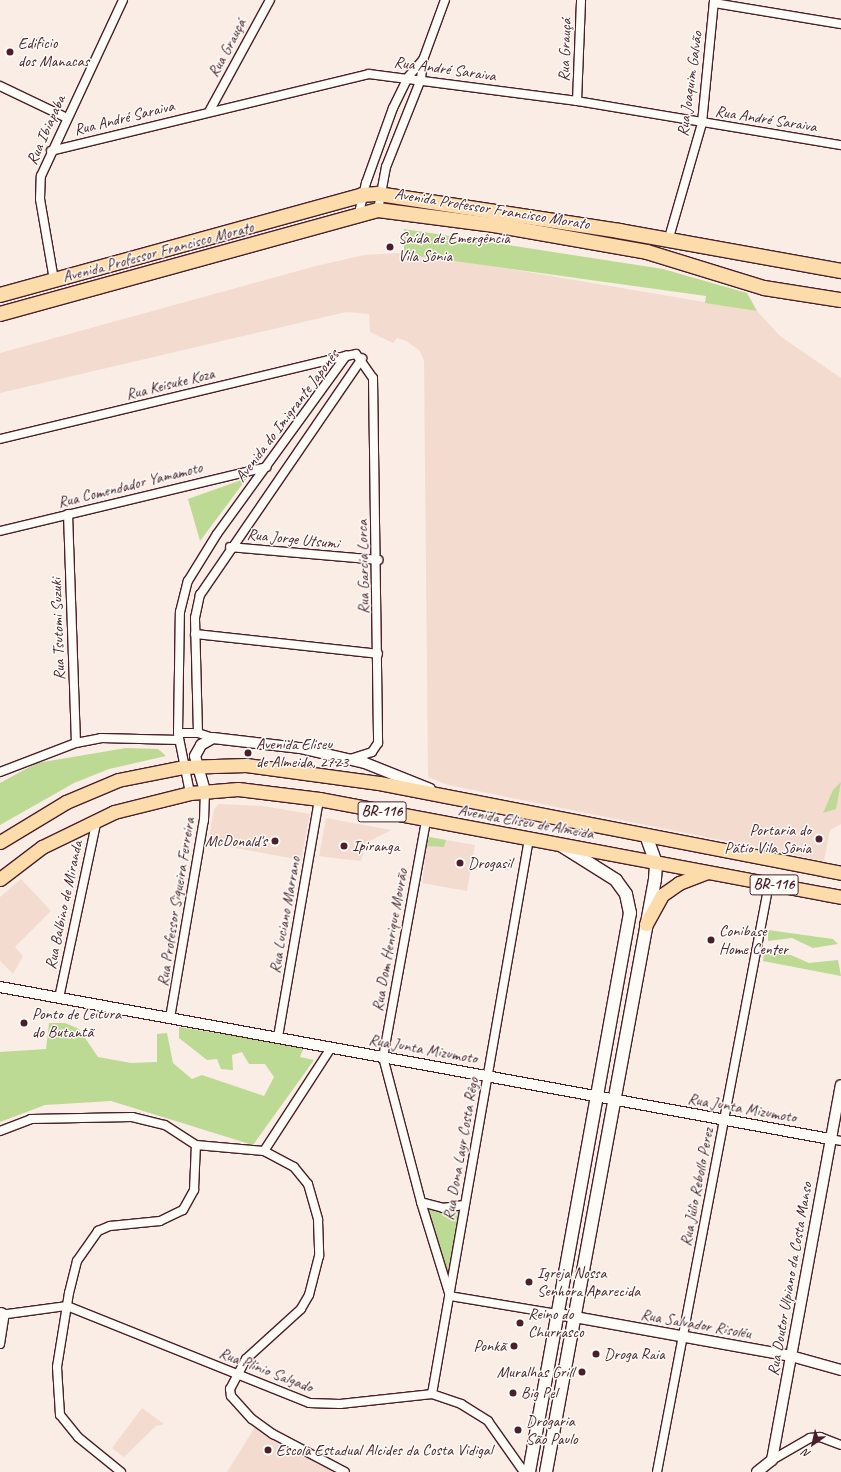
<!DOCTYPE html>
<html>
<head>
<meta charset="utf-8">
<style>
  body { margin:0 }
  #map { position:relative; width:841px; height:1472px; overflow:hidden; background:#f9ede5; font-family:Caveat,sans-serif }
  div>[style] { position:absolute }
  .built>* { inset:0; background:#f4dbd0 }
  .green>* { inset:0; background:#bcda93 }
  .roads { filter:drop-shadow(1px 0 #4a1f2b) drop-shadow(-1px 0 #4a1f2b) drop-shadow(0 1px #4a1f2b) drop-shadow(0 -1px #4a1f2b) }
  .minor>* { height:8px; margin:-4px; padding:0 4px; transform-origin:4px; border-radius:4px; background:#fdfcf7 }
  .tertiary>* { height:10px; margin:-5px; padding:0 5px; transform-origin:5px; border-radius:5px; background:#fdfcf7 }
  .secondary>* { height:12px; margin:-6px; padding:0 6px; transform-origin:6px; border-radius:6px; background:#fdfcf7 }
  .primary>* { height:13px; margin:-6.5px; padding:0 6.5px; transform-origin:6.5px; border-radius:6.5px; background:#fddcac }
  .trunk>* { height:14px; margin:-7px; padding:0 7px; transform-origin:7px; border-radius:7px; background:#fddcac }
  .dots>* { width:11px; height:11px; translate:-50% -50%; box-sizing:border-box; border:2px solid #fdfcf7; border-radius:50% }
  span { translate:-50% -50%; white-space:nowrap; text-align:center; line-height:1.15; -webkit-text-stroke:3px #fdfcf7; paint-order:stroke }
  .shield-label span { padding:1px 3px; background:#fdfcf7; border:1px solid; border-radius:3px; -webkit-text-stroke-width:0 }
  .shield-label { font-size:15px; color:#4a1f2b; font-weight:700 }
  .poi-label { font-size:16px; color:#4a1f2b }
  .left { translate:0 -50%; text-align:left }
  .right { translate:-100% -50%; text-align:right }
  .street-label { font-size:16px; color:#4a1f2b }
  .north { position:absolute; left:793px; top:1424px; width:40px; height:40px; -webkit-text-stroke:3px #fdfcf7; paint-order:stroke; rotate:214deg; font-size:11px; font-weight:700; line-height:16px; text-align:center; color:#4a1f2b }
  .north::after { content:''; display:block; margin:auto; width:14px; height:18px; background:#4a1f2b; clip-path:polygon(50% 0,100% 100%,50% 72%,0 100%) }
</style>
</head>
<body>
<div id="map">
  <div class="built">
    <i style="clip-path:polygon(397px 253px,438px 257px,757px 311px,780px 336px,841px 378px,841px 824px,830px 830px,824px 861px,448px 785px,428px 777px,424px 360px,419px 350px,406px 341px,397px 338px,393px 343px,370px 332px,369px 314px,346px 312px,0 393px,0 353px,316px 266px,364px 255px)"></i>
    <i style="clip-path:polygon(218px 804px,263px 806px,310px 814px,301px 860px,208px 843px,214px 810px)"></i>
    <i style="clip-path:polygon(326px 818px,391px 830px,366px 843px,361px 861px,325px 857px,319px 856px)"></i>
    <i style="clip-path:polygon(429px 837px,475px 845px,467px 891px,422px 883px,425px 862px,422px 861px)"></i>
    <i style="clip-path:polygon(21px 879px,51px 911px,15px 947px,23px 956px,13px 974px,0 961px,0 897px)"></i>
    <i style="clip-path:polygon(142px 1408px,164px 1424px,156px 1426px,124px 1457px,112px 1448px)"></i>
    <i style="clip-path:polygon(255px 1427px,333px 1472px,227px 1472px)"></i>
  </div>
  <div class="green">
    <i style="clip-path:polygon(404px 229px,663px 269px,747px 293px,757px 311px,705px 303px,706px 296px,404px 254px)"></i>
    <i style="clip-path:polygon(247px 478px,200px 541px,188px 499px)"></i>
    <i style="clip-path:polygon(126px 748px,158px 749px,166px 756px,109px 769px,74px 783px,0 825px,0 783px,37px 763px)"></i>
    <i style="clip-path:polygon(841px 782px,836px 809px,823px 813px,833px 790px)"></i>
    <i style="clip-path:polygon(429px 837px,446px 840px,444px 847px,427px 846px)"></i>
    <i style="clip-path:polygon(768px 930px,833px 939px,838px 944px,813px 948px,792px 938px,768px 941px)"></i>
    <i style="clip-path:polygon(764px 953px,791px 955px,809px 963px,838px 960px,841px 976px,763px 961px)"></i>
    <i style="clip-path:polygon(49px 1023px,65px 1023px,79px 1029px,98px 1057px,131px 1063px,157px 1062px,157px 1034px,167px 1033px,173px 1063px,192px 1079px,202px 1075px,264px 1096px,274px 1077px,265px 1064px,249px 1064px,242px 1052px,232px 1055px,233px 1070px,221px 1069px,217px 1059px,207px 1060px,179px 1038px,179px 1027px,304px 1047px,300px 1057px,314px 1060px,253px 1145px,111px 1101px,45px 1105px,0 1122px,0 1052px,46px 1049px)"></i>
    <i style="clip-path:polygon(425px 1206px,444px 1213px,462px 1209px,448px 1287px)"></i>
  </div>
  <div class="roads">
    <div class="minor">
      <i style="left:714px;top:3px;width:129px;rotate:9.4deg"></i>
      <i style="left:0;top:86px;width:74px;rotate:25.5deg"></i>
      <i style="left:577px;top:101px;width:101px;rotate:-87.7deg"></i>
      <i style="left:210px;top:110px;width:125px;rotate:-61.4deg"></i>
      <i style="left:51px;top:151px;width:327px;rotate:-13.6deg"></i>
      <i style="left:369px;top:74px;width:210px;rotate:7.4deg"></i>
      <i style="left:577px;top:101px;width:268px;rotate:9.5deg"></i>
      <i style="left:378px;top:210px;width:44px;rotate:-79.5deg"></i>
      <i style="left:386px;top:167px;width:95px;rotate:-68.3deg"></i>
      <i style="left:421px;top:79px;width:19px;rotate:-84deg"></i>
      <i style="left:423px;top:60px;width:64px;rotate:-69.9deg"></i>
      <i style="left:359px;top:213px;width:31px;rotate:-77deg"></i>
      <i style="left:366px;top:183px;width:80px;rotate:-70.2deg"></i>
      <i style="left:393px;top:108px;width:34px;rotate:-64deg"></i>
      <i style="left:408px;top:77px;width:23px;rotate:-49deg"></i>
      <i style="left:668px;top:241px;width:123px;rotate:-73.9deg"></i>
      <i style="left:702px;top:123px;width:124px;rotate:-84.4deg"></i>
      <i style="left:54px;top:280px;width:82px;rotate:-99.8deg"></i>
      <i style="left:40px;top:199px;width:23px;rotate:-88deg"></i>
      <i style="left:41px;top:176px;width:194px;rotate:-65deg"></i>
      <i style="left:0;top:439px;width:356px;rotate:-13.5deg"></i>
      <i style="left:68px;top:514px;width:229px;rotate:88deg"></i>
      <i style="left:0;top:531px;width:274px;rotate:-13.5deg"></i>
      <i style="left:230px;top:547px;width:149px;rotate:5deg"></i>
      <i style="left:195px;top:634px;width:184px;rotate:6.2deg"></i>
      <i style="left:178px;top:733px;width:20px"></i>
      <i style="left:198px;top:733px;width:16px;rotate:18deg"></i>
      <i style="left:198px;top:733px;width:115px;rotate:-91.5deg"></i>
      <i style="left:195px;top:618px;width:24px;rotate:-78deg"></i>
      <i style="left:200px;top:595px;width:287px;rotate:-55.6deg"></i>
      <i style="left:0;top:772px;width:81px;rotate:-20.9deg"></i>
      <i style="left:76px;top:743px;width:25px;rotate:-11deg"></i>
      <i style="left:101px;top:738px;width:78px;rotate:1.5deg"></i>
      <i style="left:190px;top:793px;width:61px;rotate:-101.3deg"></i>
      <i style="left:178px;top:733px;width:121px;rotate:-89.1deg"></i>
      <i style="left:180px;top:612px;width:32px;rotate:-76deg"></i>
      <i style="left:188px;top:581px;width:55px;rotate:-58.3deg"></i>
      <i style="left:217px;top:534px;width:220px;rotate:-54.1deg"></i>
      <i style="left:346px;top:356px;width:10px;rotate:-11deg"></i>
      <i style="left:356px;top:354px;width:29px;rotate:55deg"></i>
      <i style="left:373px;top:378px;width:365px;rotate:89.2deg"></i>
      <i style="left:378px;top:743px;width:11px;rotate:124deg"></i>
      <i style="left:372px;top:752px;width:23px;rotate:162deg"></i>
      <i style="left:426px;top:821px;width:240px;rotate:100.3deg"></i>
      <i style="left:383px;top:1057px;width:150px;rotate:75.3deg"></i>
      <i style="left:421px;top:1202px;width:98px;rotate:72.9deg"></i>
      <i style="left:450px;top:1296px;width:109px;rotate:9.5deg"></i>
      <i style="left:59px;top:998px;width:183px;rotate:-78deg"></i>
      <i style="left:170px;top:1018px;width:201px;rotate:-80.3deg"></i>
      <i style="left:204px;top:820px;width:29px;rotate:-88deg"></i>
      <i style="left:278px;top:1037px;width:242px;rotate:-80.2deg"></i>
      <i style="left:0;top:1131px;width:33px;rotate:-21deg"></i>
      <i style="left:31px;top:1119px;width:101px;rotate:-1.1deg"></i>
      <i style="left:132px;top:1117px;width:34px;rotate:14deg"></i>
      <i style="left:165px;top:1125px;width:37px;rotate:33deg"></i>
      <i style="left:196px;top:1145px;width:68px;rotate:5deg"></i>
      <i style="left:264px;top:1151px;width:123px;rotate:-57deg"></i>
      <i style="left:830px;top:1139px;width:11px;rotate:10deg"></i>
      <i style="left:264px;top:1151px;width:34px;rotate:28deg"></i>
      <i style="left:294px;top:1167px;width:22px;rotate:51deg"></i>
      <i style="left:308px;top:1184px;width:37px;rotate:74deg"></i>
      <i style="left:318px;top:1220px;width:36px;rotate:88deg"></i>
      <i style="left:319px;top:1256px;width:40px;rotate:104.4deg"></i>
      <i style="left:309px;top:1295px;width:16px;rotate:120deg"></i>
      <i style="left:301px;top:1309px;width:74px;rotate:137.7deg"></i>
      <i style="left:246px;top:1359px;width:34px;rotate:118deg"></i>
      <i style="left:230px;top:1389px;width:7px;rotate:82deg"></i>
      <i style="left:231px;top:1396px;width:31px;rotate:48deg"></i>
      <i style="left:252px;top:1419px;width:26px;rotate:36deg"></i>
      <i style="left:273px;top:1434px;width:81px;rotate:27.8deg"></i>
      <i style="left:421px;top:1202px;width:23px;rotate:15deg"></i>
      <i style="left:443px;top:1208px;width:21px;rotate:-8deg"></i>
      <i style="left:0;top:1315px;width:68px;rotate:-7.7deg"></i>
      <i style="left:67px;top:1306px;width:261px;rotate:21.8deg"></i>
      <i style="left:309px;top:1403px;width:31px;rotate:2deg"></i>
      <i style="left:340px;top:1404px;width:93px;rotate:-6.2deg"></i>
      <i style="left:432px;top:1394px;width:31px;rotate:19deg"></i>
      <i style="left:461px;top:1404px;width:32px;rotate:32deg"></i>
      <i style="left:488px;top:1421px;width:62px;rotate:54.8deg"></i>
      <i style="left:0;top:1344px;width:30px;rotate:-81deg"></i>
      <i style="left:5px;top:1314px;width:4px;rotate:-153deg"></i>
      <i style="left:432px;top:1394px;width:563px;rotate:-80.09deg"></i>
      <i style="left:772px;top:1460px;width:44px;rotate:-30.1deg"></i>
      <i style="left:810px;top:1438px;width:10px;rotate:-6deg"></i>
      <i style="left:820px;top:1437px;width:22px;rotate:21deg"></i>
      <i style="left:121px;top:1472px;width:55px;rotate:-140.9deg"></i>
      <i style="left:78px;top:1437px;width:28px;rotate:-129deg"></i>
      <i style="left:60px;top:1415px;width:48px;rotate:-93.6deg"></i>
      <i style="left:57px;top:1367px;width:75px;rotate:-80.8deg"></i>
      <i style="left:69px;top:1293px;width:33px;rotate:-76deg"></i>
      <i style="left:77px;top:1261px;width:37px;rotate:-55deg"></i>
      <i style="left:98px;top:1231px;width:13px;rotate:-23deg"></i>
      <i style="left:110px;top:1226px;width:50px;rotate:-5.7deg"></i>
      <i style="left:160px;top:1221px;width:25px;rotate:-26deg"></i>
      <i style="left:183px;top:1210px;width:23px;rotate:-61deg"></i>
      <i style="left:194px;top:1190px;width:45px;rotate:-87.5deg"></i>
      <i style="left:657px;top:1472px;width:599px;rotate:-79.22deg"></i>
    </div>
    <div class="tertiary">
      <i style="left:205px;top:791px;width:36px;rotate:-106deg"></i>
      <i style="left:195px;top:756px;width:13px;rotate:-61deg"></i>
      <i style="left:201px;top:745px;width:14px;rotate:-30deg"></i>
      <i style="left:213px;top:738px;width:88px;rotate:6.6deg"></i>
      <i style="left:300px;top:748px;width:67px;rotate:13deg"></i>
      <i style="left:365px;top:763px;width:70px;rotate:21.8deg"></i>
      <i style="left:0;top:987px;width:844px;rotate:10.38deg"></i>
      <i style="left:558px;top:1314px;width:237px;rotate:10.2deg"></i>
      <i style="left:791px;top:1356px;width:52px;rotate:15.6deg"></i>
      <i style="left:757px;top:1472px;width:19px;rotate:-39deg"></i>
      <i style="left:772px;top:1460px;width:381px;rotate:-79.6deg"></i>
    </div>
    <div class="secondary">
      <i style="left:529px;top:1472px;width:568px;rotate:-79.76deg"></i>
      <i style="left:630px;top:913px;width:19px;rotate:-102deg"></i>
      <i style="left:626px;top:894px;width:17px;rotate:-126deg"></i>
      <i style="left:616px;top:880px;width:64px;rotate:-147.8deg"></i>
      <i style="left:546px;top:1472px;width:603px;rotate:-79.58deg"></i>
      <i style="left:655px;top:879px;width:16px;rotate:-86deg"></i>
      <i style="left:656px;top:863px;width:30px;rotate:-110deg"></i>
    </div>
    <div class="primary">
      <i style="left:0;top:842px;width:77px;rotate:-31.2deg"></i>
      <i style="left:66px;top:802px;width:56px;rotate:-22.9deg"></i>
      <i style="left:118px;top:780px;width:66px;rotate:-11.3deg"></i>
      <i style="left:183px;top:767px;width:63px;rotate:-1.8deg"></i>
      <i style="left:246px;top:765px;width:134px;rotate:7.7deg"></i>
      <i style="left:379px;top:783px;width:471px;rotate:11deg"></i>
      <i style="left:0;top:879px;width:53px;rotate:-37.3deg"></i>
      <i style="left:42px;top:847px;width:80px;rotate:-25.9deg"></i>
      <i style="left:114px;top:812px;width:78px;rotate:-14deg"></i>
      <i style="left:190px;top:793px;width:48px;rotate:-4.8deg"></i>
      <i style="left:238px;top:789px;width:82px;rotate:7deg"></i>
      <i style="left:319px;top:799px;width:531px;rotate:10.63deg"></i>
      <i style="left:646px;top:924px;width:33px;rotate:-61deg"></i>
      <i style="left:662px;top:895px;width:21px;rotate:-35deg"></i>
      <i style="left:679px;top:883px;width:30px;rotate:-21deg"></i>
    </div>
    <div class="trunk">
      <i style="left:0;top:295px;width:376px;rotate:-15.4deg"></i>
      <i style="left:362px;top:195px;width:16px;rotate:-4deg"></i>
      <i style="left:378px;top:194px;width:244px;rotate:8.7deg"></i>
      <i style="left:619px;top:231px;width:226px;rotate:10.2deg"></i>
      <i style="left:0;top:314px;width:392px;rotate:-15.4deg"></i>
      <i style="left:378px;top:210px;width:117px;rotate:7.4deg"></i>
      <i style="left:494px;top:225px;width:155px;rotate:10deg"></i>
      <i style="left:647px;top:252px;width:122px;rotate:17.1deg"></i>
      <i style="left:764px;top:288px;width:78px;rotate:8.9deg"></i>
    </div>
  </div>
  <div class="dots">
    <i style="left:10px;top:52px;background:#4a1f2b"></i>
    <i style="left:390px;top:247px;background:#4a1f2b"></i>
    <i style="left:248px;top:753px;background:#4a1f2b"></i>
    <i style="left:819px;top:839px;background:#4a1f2b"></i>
    <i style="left:275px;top:841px;background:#4a1f2b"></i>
    <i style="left:344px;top:846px;background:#4a1f2b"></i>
    <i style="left:460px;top:863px;background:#4a1f2b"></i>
    <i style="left:711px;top:940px;background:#4a1f2b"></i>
    <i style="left:24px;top:1023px;background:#4a1f2b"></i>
    <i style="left:529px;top:1282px;background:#4a1f2b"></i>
    <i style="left:520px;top:1323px;background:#4a1f2b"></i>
    <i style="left:514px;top:1346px;background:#4a1f2b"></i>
    <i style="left:596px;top:1354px;background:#4a1f2b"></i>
    <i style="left:582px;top:1372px;background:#4a1f2b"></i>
    <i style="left:513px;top:1393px;background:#4a1f2b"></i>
    <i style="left:518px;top:1430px;background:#4a1f2b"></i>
    <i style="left:268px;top:1450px;background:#4a1f2b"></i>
  </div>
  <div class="shield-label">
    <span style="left:382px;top:812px">BR-116</span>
    <span style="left:774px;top:885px">BR-116</span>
  </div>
  <div class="poi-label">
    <span class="left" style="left:18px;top:52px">Edificio<br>dos Manacas</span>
    <span class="left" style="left:398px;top:247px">Saída de Emergência<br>Vila Sônia</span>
    <span class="left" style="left:256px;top:753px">Avenida Eliseu<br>de Almeida, 2723</span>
    <span class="right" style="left:811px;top:839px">Portaria do<br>Pátio Vila Sônia</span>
    <span class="right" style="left:267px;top:841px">McDonald's</span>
    <span class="left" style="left:352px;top:846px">Ipiranga</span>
    <span class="left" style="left:468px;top:863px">Drogasil</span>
    <span class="left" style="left:719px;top:940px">Conibase<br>Home Center</span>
    <span class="left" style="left:32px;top:1023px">Ponto de Leitura<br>do Butantã</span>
    <span class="left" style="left:537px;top:1282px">Igreja Nossa<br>Senhora Aparecida</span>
    <span class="left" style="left:528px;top:1323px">Reino do<br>Churrasco</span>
    <span class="right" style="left:506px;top:1346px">Ponkã</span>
    <span class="left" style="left:604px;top:1354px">Droga Raia</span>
    <span class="right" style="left:574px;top:1372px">Muralhas Grill</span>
    <span class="left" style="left:521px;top:1393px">Big Pel</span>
    <span class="left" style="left:526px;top:1430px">Drogaria<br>São Paulo</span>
    <span class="left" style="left:276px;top:1450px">Escola Estadual Alcides da Costa Vidigal</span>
  </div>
  <div class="street-label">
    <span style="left:227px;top:48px;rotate:-62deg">Rua Grauçá</span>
    <span style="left:565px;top:50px;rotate:-88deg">Rua Grauçá</span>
    <span style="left:445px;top:69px;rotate:8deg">Rua André Saraiva</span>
    <span style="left:690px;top:84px;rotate:-82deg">Rua Joaquim Galvão</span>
    <span style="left:124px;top:118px;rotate:-14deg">Rua André Saraiva</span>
    <span style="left:766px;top:119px;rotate:9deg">Rua André Saraiva</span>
    <span style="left:46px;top:130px;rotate:-66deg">Rua Ibiapaba</span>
    <span style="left:492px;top:209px;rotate:9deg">Avenida Professor Francisco Morato</span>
    <span style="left:158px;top:252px;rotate:-15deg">Avenida Professor Francisco Morato</span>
    <span style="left:170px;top:384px;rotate:-14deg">Rua Keisuke Koza</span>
    <span style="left:287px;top:416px;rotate:-53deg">Avenida do Imigrante Japonês</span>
    <span style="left:130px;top:485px;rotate:-14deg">Rua Comendador Yamamoto</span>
    <span style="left:293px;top:539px;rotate:6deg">Rua Jorge Utsumi</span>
    <span style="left:363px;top:567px;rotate:-91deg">Rua Garcia Lorca</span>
    <span style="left:58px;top:629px;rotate:-92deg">Rua Tsutomi Suzuki</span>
    <span style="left:526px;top:822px;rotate:10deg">Avenida Eliseu de Almeida</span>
    <span style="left:176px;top:902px;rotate:-81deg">Rua Professor Siqueira Ferreira</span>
    <span style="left:64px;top:905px;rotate:-78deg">Rua Balbino de Miranda</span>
    <span style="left:285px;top:915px;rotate:-80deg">Rua Luciano Marrano</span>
    <span style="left:390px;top:940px;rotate:-80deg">Rua Dom Henrique Mourão</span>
    <span style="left:423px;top:1049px;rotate:10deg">Rua Junta Mizumoto</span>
    <span style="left:742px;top:1108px;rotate:10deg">Rua Junta Mizumoto</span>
    <span style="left:461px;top:1149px;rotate:-80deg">Rua Dona Layr Costa Rêgo</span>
    <span style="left:697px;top:1187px;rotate:-79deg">Rua Júlio Rebollo Perez</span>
    <span style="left:790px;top:1279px;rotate:-80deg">Rua Doutor Ulpiano da Costa Manso</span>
    <span style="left:696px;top:1324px;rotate:10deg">Rua Salvador Risoléu</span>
    <span style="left:266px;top:1370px;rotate:21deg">Rua Plínio Salgado</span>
  </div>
  <div class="north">N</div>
</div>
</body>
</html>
